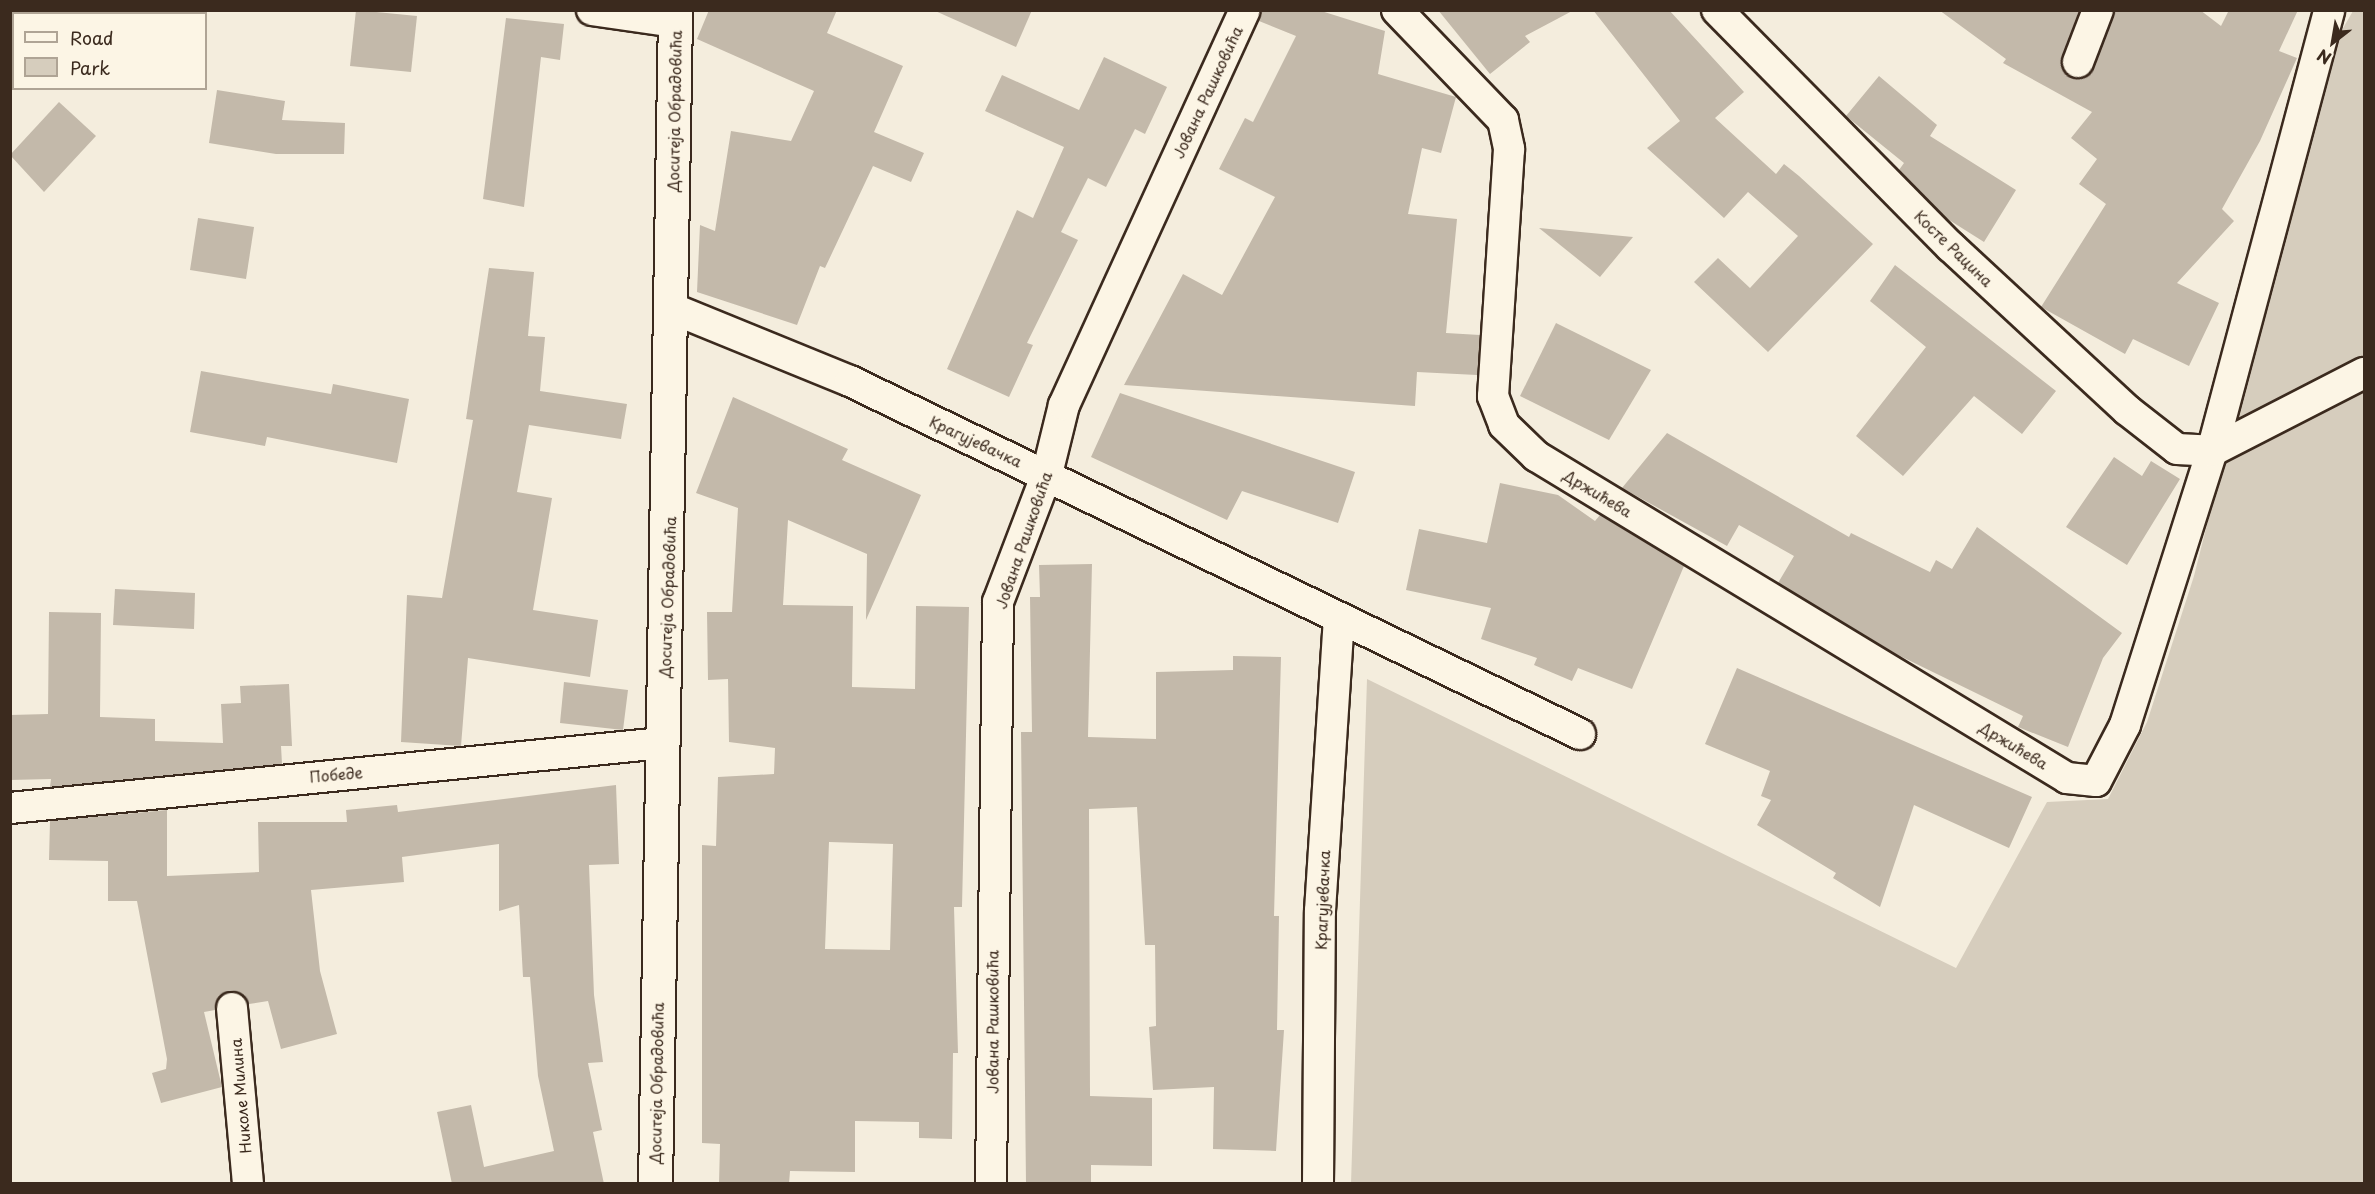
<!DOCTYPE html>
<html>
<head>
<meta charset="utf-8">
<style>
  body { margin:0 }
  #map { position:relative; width:2375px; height:1194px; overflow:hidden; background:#f4eddd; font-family:"Playpen Sans",sans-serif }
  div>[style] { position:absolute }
  .green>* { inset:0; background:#d6cdbd }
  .building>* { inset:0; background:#c3b9aa }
  .roads { filter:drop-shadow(2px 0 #3b2a1e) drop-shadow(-2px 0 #3b2a1e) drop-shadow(0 2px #3b2a1e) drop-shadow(0 -2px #3b2a1e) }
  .minor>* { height:30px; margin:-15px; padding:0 15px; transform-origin:15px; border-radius:15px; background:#fcf5e5 }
  .tertiary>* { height:33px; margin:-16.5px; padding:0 16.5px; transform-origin:16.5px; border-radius:16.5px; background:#fcf5e5 }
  span { translate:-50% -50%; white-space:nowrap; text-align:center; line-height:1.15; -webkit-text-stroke:5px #fcf5e5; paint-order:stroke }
  .street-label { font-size:15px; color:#3b2a1e }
  .frame { position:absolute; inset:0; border:12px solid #3b2a1e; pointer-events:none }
  .legend { position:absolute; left:12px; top:12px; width:195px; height:78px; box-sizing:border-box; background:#fcf5e5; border:2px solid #afa495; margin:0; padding:8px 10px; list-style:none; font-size:18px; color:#3b2a1e }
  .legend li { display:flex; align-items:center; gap:12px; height:30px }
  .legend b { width:30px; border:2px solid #afa495 }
  .north { position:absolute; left:2303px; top:12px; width:60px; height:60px; -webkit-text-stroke:4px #fcf5e5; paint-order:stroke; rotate:211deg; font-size:16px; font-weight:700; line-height:24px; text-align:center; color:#3b2a1e }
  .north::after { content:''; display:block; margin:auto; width:21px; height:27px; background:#3b2a1e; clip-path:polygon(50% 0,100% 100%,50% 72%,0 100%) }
</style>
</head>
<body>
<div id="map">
  <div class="green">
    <i style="clip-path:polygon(2353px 11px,2364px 11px,2364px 1183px,1351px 1184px,1367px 679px,1956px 968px,2047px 802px,2108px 799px,2147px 722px,2194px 576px,2324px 61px)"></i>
  </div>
  <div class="building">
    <i style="clip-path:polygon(356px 10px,417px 16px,411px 72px,350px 66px)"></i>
    <i style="clip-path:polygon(709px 10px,837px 10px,827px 33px,903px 66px,874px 132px,924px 153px,911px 182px,873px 166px,825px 268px,820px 266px,797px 325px,697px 292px,700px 225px,715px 231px,731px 131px,791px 141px,814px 91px,697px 39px)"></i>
    <i style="clip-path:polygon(933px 10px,1032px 10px,1016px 47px)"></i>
    <i style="clip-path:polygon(1262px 10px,1318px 10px,1385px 31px,1378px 74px,1456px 97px,1441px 153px,1422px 148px,1408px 214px,1457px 219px,1446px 333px,1480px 335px,1477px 375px,1417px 372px,1415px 406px,1124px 385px,1183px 274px,1222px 295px,1275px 197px,1219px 169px,1245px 118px,1253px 122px,1296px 36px,1259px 21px)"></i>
    <i style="clip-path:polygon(1438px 10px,1574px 10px,1525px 36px,1530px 42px,1490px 74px)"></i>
    <i style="clip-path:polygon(1593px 10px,1669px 10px,1744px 92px,1715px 118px,1776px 174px,1784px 164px,1799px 176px,1873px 244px,1768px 352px,1694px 282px,1718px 258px,1750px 288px,1798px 236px,1748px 192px,1724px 218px,1647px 148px,1680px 121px)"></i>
    <i style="clip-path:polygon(1939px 10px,2079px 10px,2061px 64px,2065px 73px,2080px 79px,2094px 68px,2115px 10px,2200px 10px,2221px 26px,2229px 10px,2298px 10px,2279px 51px,2297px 58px,2260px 141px,2222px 209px,2234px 221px,2177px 283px,2219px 303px,2189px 366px,2133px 339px,2125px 354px,2041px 307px,2106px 204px,2079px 184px,2097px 159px,2071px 138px,2092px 112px,2003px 63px,2006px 59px)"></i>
    <i style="clip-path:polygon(506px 18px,564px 24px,560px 60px,541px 57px,524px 207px,483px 199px)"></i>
    <i style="clip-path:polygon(1104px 57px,1167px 87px,1145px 134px,1135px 129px,1106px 187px,1088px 178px,1061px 232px,1078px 240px,1027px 343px,1033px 345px,1009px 397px,947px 369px,1017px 210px,1033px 218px,1064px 147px,985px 111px,1002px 75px,1079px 110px)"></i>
    <i style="clip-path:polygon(1879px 76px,1937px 125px,1930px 136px,2016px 190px,1984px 242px,1946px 218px,1899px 170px,1904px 163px,1846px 116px)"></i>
    <i style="clip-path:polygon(217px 90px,285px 101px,282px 120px,345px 123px,344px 154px,276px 154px,209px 143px)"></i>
    <i style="clip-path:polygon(59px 102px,96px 136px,44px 192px,10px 155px)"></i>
    <i style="clip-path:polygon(198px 218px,254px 227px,246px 279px,190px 270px)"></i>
    <i style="clip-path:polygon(1539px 228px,1633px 237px,1600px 277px)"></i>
    <i style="clip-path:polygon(1895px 265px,2056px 391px,2022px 434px,1974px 396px,1903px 476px,1856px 436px,1926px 347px,1870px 301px)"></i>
    <i style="clip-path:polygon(489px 268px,534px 272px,528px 336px,545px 337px,540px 391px,627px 404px,621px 439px,529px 425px,517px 492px,552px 498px,533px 610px,598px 620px,590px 677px,468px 658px,461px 746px,401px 742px,407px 595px,442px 598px,473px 420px,466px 419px)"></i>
    <i style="clip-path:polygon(1556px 323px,1651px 370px,1609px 440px,1520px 396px)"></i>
    <i style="clip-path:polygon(201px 371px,331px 394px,333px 384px,409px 399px,397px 463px,267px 437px,265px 446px,190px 432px)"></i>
    <i style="clip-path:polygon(1120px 393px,1355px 472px,1338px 523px,1242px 491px,1227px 520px,1091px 457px)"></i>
    <i style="clip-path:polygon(evenodd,733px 397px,848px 449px,842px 460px,921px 495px,866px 620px,867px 554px,788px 520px,783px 605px,853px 606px,852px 687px,915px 689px,916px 606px,969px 607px,962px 907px,954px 907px,958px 1053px,953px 1053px,952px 1139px,919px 1138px,919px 1122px,855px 1121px,855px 1172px,790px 1171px,789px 1184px,719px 1184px,720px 1144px,702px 1143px,702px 845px,716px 846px,718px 777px,774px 774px,775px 748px,729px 742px,728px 679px,708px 680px,707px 612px,732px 612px,738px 508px,696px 493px,733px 397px,829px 842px,893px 844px,890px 950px,825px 949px,829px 842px)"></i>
    <i style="clip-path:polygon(1667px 433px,1849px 537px,1851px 533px,1930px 572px,1936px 560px,1952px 569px,1977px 527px,2122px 633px,2103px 658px,2068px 747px,2018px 727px,2023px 716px,1898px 655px,1778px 583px,1794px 556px,1739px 525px,1727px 546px,1622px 488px)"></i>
    <i style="clip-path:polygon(2114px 457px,2142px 476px,2151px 461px,2180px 479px,2127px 565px,2066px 527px)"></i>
    <i style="clip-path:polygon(1500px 483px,1558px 495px,1595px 521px,1600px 515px,1684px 566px,1632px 689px,1578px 668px,1572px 681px,1534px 665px,1537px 658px,1481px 639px,1491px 608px,1406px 590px,1419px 529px,1487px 543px)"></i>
    <i style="clip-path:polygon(1092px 564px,1088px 737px,1156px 739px,1156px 672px,1233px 670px,1233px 656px,1281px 657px,1274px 916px,1279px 916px,1277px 1030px,1284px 1030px,1276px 1151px,1213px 1149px,1214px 1087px,1153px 1090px,1149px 1027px,1156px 1026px,1155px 945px,1145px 945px,1137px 807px,1089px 809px,1090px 1096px,1152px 1098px,1152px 1166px,1091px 1165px,1091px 1184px,1026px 1184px,1021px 732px,1032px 732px,1030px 597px,1040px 597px,1039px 565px)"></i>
    <i style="clip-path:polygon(115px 589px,195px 593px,194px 629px,113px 625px)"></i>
    <i style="clip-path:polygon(49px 612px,101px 613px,100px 717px,155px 719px,155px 741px,223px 743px,221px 704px,241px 703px,240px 686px,289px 684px,292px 746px,281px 746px,282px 764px,50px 787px,51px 779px,10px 780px,10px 715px,48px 714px)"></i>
    <i style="clip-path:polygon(1737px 668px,2032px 797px,2009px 848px,1914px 805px,1880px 907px,1833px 878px,1836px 873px,1757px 825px,1771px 800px,1761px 796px,1770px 771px,1705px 744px)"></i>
    <i style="clip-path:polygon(564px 682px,628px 690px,623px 730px,560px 723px)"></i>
    <i style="clip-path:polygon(616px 785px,619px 864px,589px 865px,594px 995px,603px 1062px,588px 1063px,602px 1130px,593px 1132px,604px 1184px,452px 1184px,437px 1112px,471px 1105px,484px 1167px,554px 1151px,538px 1076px,530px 977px,523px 977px,519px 905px,499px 911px,499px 844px,402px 857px,404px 882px,311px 890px,320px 971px,337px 1034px,281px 1049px,268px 1001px,249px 1004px,239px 992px,223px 994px,215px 1010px,204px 1012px,222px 1087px,161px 1103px,152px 1073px,166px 1069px,167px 1059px,137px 901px,108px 901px,108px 861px,49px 860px,50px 821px,167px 810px,167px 876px,259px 872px,258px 822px,347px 822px,346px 810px,397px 805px,398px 812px)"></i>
  </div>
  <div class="roads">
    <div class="minor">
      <i style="left:592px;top:10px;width:84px;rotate:8.2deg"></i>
      <i style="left:1397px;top:10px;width:153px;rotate:46.1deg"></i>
      <i style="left:1503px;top:120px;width:30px;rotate:78deg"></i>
      <i style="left:1509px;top:149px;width:248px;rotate:93.7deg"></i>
      <i style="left:1493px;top:396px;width:31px;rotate:69deg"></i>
      <i style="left:1504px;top:425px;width:45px;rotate:44.1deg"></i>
      <i style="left:1536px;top:456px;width:621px;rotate:31.23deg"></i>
      <i style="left:2067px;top:778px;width:29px;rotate:6deg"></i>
      <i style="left:2096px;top:781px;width:63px;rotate:-62.6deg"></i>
      <i style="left:2125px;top:725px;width:287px;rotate:-72.4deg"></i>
      <i style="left:2212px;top:451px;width:456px;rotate:-75.1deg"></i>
      <i style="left:1717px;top:10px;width:333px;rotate:45.4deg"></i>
      <i style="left:1951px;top:247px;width:240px;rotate:42.8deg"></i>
      <i style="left:2127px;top:410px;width:63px;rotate:38deg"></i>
      <i style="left:2177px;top:449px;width:35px;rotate:3deg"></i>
      <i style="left:2212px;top:451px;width:171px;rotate:-27.2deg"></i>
      <i style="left:93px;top:14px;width:6px;rotate:-45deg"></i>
      <i style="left:2078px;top:62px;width:56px;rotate:-69deg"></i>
      <i style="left:10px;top:72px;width:4px;rotate:-27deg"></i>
      <i style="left:671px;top:308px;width:193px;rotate:22.2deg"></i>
      <i style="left:850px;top:381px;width:811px;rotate:25.81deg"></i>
      <i style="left:10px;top:808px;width:655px;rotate:-5.69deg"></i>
      <i style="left:232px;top:1008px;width:177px;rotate:84.8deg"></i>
      <i style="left:991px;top:1184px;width:582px;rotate:-89.31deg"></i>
      <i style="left:998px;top:602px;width:137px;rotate:-69.1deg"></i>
      <i style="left:1047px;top:474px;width:71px;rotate:-76.2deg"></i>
      <i style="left:1064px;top:405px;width:434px;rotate:-65.4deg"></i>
      <i style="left:1318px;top:1184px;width:273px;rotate:-89.6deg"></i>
      <i style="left:1320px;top:911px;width:294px;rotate:-86.3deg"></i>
    </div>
    <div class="tertiary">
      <i style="left:655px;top:1184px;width:1174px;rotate:-89.02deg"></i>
    </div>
  </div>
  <div class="street-label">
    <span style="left:1207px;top:92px;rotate:-65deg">Јована Рашковића</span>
    <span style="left:674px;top:111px;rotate:-89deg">Доситеја Обрадовића</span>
    <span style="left:1954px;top:248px;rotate:44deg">Косте Рацина</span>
    <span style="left:976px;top:441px;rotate:25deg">Крагујевачка</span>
    <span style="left:1598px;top:493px;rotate:31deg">Држићева</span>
    <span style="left:1023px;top:540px;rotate:-71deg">Јована Рашковића</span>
    <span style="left:667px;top:597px;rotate:-88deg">Доситеја Обрадовића</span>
    <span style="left:2014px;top:745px;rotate:31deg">Држићева</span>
    <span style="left:336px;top:774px;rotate:-5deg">Победе</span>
    <span style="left:1322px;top:900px;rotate:-88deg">Крагујевачка</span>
    <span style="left:992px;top:1022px;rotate:-90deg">Јована Рашковића</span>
    <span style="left:656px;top:1083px;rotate:-89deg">Доситеја Обрадовића</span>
    <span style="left:240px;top:1096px;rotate:-95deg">Николе Милина</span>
  </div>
  <div class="frame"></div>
  <ul class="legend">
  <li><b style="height:8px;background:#fcf5e5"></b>Road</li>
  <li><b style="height:16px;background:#d6cdbd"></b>Park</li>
  </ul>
  <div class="north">N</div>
</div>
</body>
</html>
